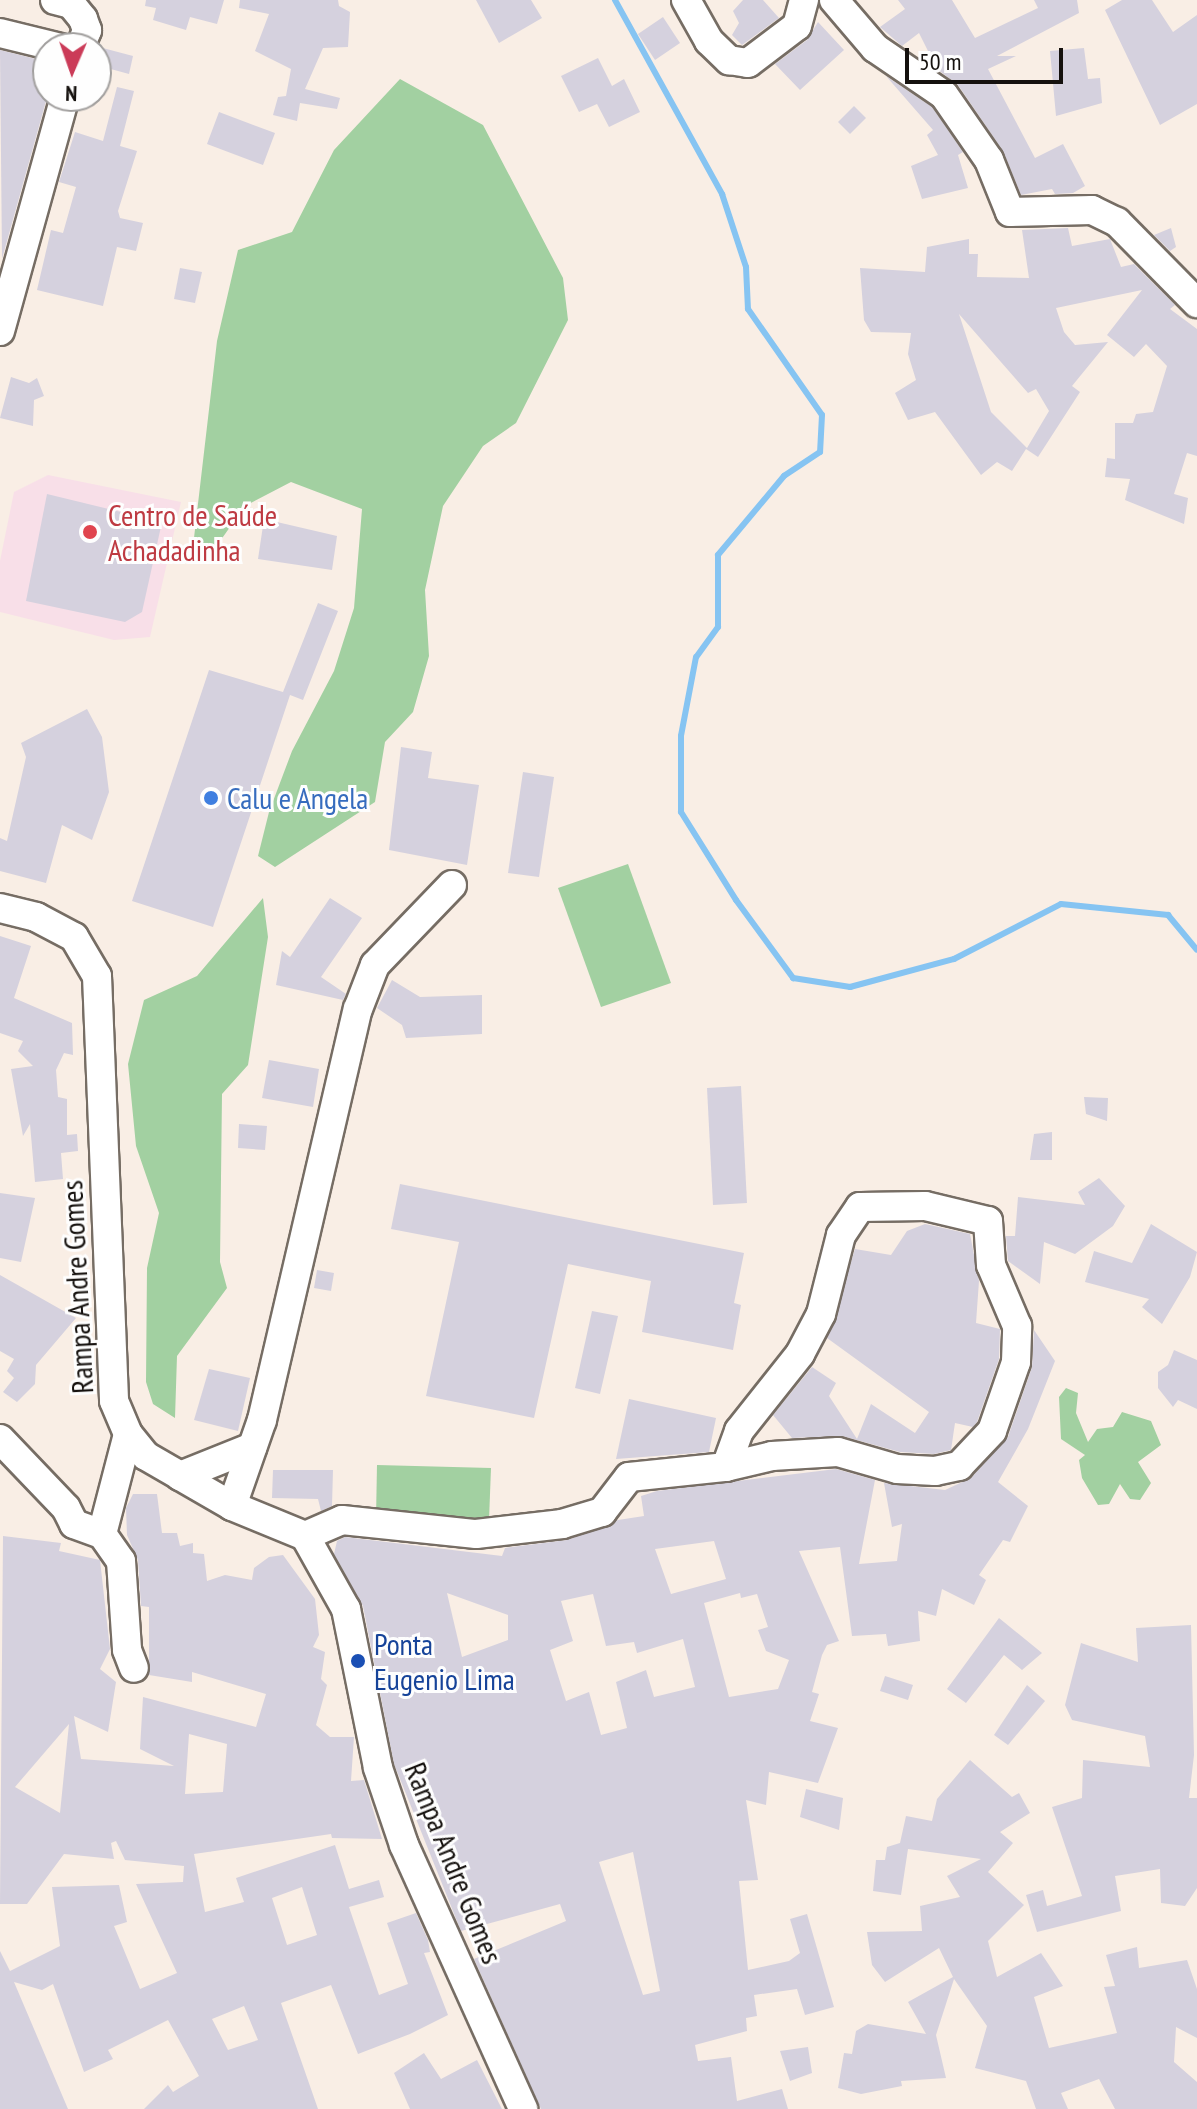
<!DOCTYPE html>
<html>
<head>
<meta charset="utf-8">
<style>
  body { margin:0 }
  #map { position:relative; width:1197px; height:2109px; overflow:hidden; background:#f9eee5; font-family:"PT Sans Narrow",sans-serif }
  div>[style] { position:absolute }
  .medical>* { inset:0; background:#f8dfe8 }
  .green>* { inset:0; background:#a2d0a1 }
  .stream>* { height:6px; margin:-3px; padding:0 3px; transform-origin:3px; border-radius:3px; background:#86c4f2 }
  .building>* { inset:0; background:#d5d1de }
  .roads { filter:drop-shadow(2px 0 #766d64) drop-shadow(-2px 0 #766d64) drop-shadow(0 2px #766d64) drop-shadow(0 -2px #766d64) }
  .minor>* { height:28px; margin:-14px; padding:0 14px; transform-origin:14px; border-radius:14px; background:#fff }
  .dots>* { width:22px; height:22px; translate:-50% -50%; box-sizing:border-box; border:4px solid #fefefe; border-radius:50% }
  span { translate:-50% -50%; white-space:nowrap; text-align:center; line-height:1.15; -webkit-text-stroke:6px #fefefe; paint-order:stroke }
  .health-label { font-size:30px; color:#be3a42 }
  .left { translate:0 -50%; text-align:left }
  .shop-label { font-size:30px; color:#366cbe }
  .street-label { font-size:30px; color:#15110e }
  .transit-label { font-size:30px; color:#164399 }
  .north { position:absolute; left:32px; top:32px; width:80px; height:80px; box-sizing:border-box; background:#fefefe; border:2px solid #a19f9e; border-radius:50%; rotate:182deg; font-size:22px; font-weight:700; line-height:32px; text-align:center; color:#15110e }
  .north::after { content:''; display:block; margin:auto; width:28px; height:36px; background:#cb3b58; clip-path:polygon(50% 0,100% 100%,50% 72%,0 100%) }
  .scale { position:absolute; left:905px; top:48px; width:158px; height:36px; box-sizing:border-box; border:4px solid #15110e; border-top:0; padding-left:10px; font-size:24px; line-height:28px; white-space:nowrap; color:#15110e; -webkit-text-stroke:6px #fefefe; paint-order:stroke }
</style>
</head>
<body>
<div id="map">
  <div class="medical">
    <i style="clip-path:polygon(48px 475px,181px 502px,150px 637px,114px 640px,0 612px,0 561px,14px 492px)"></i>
  </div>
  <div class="green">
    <i style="clip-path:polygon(400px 79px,483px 125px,563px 278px,568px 320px,516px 423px,483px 446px,443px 506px,425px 590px,429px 656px,413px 712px,385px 742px,375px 802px,275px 867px,258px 856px,269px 812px,292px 751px,334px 671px,354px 608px,362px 509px,291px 482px,245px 506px,208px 558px,192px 555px,217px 341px,238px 250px,292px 232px,334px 150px)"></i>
    <i style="clip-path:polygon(628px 864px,671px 983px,601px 1007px,558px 888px)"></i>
    <i style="clip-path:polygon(263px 898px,268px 937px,248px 1065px,222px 1094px,220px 1262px,227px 1288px,177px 1356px,175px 1418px,153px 1404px,146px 1382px,147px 1268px,159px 1213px,136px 1146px,128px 1064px,144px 1000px,197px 976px)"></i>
    <i style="clip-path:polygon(1066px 1388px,1078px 1393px,1076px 1413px,1088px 1442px,1097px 1429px,1113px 1427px,1122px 1412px,1151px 1421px,1161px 1445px,1138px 1462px,1151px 1483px,1140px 1500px,1130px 1499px,1120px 1484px,1109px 1504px,1098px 1505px,1082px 1478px,1079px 1460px,1085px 1455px,1061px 1439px,1059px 1397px)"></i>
    <i style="clip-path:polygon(377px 1465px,491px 1468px,489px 1520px,376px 1518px)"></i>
  </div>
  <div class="stream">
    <i style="left:615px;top:0;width:222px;rotate:61.1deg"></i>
    <i style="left:722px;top:194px;width:77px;rotate:71.8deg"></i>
    <i style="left:746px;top:267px;width:42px;rotate:87.3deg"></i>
    <i style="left:748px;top:309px;width:129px;rotate:55.1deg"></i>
    <i style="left:822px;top:415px;width:37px;rotate:93deg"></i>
    <i style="left:820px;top:452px;width:43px;rotate:146.3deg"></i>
    <i style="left:784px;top:476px;width:103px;rotate:129.9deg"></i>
    <i style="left:718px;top:555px;width:72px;rotate:90deg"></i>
    <i style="left:718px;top:627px;width:37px;rotate:126deg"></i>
    <i style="left:696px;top:657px;width:80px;rotate:100.8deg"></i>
    <i style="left:681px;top:736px;width:76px;rotate:90deg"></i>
    <i style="left:681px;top:812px;width:104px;rotate:58deg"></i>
    <i style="left:736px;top:900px;width:97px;rotate:53.8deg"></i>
    <i style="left:793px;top:978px;width:58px;rotate:9deg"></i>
    <i style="left:850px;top:987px;width:108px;rotate:-15.1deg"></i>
    <i style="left:954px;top:959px;width:120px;rotate:-27.2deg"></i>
    <i style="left:1061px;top:904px;width:108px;rotate:5.9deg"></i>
    <i style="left:1168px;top:915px;width:45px;rotate:50.4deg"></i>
  </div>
  <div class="building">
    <i style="clip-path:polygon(146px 0,224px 0,217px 24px,190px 17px,186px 30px,153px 20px,156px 8px,145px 6px)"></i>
    <i style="clip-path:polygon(240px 0,338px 0,339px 6px,350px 12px,348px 47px,323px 48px,305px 89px,340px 98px,337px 109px,300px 103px,297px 121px,273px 115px,278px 97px,286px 96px,291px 69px,255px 51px,269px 14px,239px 8px)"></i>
    <i style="clip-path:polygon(476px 0,531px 0,542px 18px,499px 43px)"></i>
    <i style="clip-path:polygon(743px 0,763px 0,779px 18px,742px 45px,732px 35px,739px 23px,733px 11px)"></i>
    <i style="clip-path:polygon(898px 0,952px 0,975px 38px,1038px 8px,1034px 0,1077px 0,1079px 13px,997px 56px,1016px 56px,988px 69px,1035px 158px,1063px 144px,1085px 186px,1073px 193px,1055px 194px,1052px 189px,1021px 195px,1003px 151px,958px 85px,937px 69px,919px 33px,902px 46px,880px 27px,905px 9px)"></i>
    <i style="clip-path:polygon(1122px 0,1152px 0,1173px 32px,1197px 15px,1197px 104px,1160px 125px,1105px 10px)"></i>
    <i style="clip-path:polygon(663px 17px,680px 43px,655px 60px,638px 34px)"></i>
    <i style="clip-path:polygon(818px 22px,844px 50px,800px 90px,775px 64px,807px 40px)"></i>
    <i style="clip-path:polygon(99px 47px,133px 56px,129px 74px,96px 65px)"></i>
    <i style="clip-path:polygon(1084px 48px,1088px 79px,1100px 78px,1102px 103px,1056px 116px,1050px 51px)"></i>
    <i style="clip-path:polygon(0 50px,48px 62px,48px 94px,2px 259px)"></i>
    <i style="clip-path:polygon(598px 58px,612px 86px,624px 79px,640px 112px,609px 127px,597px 104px,579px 112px,561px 76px)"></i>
    <i style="clip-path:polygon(886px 76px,932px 107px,963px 152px,958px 155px,968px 188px,922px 199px,911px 166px,938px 155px,927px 135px,933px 130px)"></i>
    <i style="clip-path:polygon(117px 87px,134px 91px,120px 146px,137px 151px,118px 211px,120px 218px,143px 223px,136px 251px,117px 247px,103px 306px,37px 290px,51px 230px,63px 233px,76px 187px,59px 182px,75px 132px,103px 141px)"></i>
    <i style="clip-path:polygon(854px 106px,866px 118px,850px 134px,838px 122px)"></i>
    <i style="clip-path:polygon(219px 112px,275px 133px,263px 165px,207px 144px)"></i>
    <i style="clip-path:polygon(evenodd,1068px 228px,1072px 246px,1110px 239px,1121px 267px,1134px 264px,1175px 305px,1170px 309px,1197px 329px,1197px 456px,1187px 453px,1174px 494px,1188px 498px,1184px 524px,1125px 500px,1130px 479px,1105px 477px,1107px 458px,1115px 459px,1115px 423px,1133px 423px,1136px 414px,1153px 412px,1167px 366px,1146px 344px,1134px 357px,1107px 335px,1142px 290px,1056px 308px,1064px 332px,1075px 345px,1108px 342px,1072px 386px,1080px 392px,1038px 457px,1026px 449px,1012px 471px,997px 462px,981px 475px,935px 412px,908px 420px,895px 393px,916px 380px,908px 354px,911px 333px,871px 332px,864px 320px,860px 268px,925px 272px,927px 247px,969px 239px,969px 254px,978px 254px,977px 277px,1029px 278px,1022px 230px,1068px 228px,959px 314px,1028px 393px,1036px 389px,1049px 411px,1027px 448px,991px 412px,959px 314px)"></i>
    <i style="clip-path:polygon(1171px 228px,1176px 247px,1170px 251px,1154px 235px)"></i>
    <i style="clip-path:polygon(180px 268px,202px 272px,195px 303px,174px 299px)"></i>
    <i style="clip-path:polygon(11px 377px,29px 383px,37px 378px,44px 396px,34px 400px,33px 426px,0 418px)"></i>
    <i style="clip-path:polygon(47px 494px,162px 522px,142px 612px,125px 622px,26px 601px)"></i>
    <i style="clip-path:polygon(264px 519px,337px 536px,332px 570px,258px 559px)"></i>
    <i style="clip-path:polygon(318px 603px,338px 611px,303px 700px,290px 695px,213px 927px,132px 901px,209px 670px,283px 692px)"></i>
    <i style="clip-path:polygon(87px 709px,102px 737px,109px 792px,92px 840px,62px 825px,46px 883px,0 871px,0 838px,7px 841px,26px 757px,21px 743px)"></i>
    <i style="clip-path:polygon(401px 747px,432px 752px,428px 778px,479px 785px,467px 865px,389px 850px)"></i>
    <i style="clip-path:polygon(523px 772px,554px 777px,539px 877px,508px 873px)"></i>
    <i style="clip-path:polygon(330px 898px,362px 918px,321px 977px,346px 994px,343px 1000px,276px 985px,282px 951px,290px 957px)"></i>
    <i style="clip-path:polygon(0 936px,31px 946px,14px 998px,72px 1023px,73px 1055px,64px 1053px,56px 1070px,58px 1097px,67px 1099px,67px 1135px,77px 1134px,78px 1151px,61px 1153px,63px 1179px,35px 1182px,30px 1124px,23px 1136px,11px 1069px,33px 1066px,18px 1051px,23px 1041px,0 1033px)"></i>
    <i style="clip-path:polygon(392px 980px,420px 997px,482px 995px,482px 1034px,406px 1038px,402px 1025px,377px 1008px)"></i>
    <i style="clip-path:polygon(269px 1060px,319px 1069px,313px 1107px,262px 1098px)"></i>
    <i style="clip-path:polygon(741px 1086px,747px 1203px,713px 1205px,707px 1088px)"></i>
    <i style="clip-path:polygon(1084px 1097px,1108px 1098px,1107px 1121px,1086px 1114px)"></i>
    <i style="clip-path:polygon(239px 1124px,267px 1126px,265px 1150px,238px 1148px)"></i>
    <i style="clip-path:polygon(1052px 1132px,1052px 1160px,1030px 1160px,1034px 1134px)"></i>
    <i style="clip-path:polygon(1099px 1178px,1125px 1206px,1113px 1226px,1075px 1254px,1044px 1242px,1040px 1284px,1008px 1261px,1006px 1236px,1015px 1236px,1018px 1197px,1085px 1205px,1078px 1192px)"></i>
    <i style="clip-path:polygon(400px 1184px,744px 1253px,734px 1303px,741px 1305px,733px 1350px,642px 1332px,651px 1281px,568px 1264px,534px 1418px,426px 1396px,459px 1242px,391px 1229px)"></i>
    <i style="clip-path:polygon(0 1193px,35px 1198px,21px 1262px,0 1258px)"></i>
    <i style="clip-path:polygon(925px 1224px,970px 1234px,979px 1281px,976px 1323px,1000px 1329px,999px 1359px,977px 1422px,973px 1427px,955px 1423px,951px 1450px,934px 1454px,900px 1452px,842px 1436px,792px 1438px,773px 1415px,812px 1367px,836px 1383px,829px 1396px,857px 1439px,871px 1404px,915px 1433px,929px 1412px,827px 1338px,855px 1249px,891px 1255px,907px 1231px)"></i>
    <i style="clip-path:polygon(1151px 1224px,1197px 1252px,1190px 1277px,1162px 1324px,1142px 1307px,1149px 1299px,1085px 1282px,1094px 1251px,1132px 1263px)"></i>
    <i style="clip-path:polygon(317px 1270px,334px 1273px,331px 1291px,314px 1288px)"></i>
    <i style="clip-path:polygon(0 1275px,76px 1318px,36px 1365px,35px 1384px,17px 1402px,3px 1392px,14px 1378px,7px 1371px,14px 1359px,0 1351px)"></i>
    <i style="clip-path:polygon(592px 1311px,618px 1316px,600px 1394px,575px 1388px)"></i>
    <i style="clip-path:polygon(evenodd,1034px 1330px,1055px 1361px,1028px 1429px,998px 1482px,1028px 1506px,1010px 1542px,1003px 1540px,979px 1575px,986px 1580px,974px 1605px,942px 1589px,936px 1616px,918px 1611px,920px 1641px,888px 1646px,886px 1634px,852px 1636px,840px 1547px,799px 1551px,839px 1641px,827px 1645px,822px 1655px,812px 1692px,819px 1694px,810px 1721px,838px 1728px,818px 1783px,769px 1772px,766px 1805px,746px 1800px,758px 1880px,739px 1881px,748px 1970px,789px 1961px,800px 1953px,790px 1919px,807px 1914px,834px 2007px,805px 2015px,797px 1989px,754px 1995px,757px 2016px,746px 2018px,747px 2031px,695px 2045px,698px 2061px,731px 2057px,737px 2101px,782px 2089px,788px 2109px,541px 2109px,474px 1959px,566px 1921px,560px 1904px,461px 1931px,394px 1764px,363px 1606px,334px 1554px,337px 1541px,345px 1537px,502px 1556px,505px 1548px,567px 1540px,618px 1520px,644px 1516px,641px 1496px,657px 1491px,836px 1469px,875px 1480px,859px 1564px,897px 1561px,902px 1524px,892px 1527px,884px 1483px,945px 1490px,971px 1478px,1008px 1437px,1032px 1367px,1034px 1330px,714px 1541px,726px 1579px,671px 1594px,655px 1549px,714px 1541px,1034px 1330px,447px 1593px,508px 1615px,508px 1640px,462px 1657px,447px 1593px,1034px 1330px,740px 1593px,741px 1598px,757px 1594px,768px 1627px,758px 1630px,766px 1651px,789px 1660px,778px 1689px,729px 1697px,704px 1603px,740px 1593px,1034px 1330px,593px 1594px,606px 1646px,634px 1642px,637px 1653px,683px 1639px,695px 1687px,654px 1697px,646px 1670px,616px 1682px,627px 1728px,601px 1735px,589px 1692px,566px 1701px,550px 1650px,573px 1641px,561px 1601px,593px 1594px,1034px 1330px,633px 1852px,660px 1991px,643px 1995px,599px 1862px,633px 1852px)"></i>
    <i style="clip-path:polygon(1174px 1350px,1197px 1360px,1197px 1409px,1178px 1400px,1173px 1407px,1158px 1388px,1158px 1372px,1168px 1365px)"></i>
    <i style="clip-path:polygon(209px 1369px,250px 1378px,238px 1431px,194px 1420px)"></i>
    <i style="clip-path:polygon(629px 1399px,716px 1418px,709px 1452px,616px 1459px)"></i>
    <i style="clip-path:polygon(273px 1470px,333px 1470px,332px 1506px,321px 1511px,318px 1499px,272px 1498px)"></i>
    <i style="clip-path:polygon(evenodd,133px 1494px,157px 1494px,162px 1533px,177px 1533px,180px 1546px,193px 1543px,193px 1553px,204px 1554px,207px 1581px,225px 1575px,252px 1580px,254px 1568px,269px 1557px,283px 1555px,315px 1599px,319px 1635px,313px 1647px,325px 1652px,321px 1679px,327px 1685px,316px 1725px,330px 1737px,354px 1737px,351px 1781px,364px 1780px,382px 1839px,332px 1838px,331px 1834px,194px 1854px,205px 1912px,244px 1902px,236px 1878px,335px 1845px,349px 1889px,379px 1880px,384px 1897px,349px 1907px,379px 1995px,408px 1984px,387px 1923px,416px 1913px,428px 1940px,430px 1952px,424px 1953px,448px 2015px,410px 2034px,358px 2054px,331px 1985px,281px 2003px,318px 2109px,144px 2109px,168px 2085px,173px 2092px,199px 2076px,168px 2020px,108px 2050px,113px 2059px,84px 2072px,53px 1984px,42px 1990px,14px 1982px,68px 2109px,0 2109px,0 1951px,10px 1971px,60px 1946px,52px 1887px,119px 1885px,127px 1922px,114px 1926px,140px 1989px,177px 1973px,136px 1884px,183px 1882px,184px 1866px,125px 1860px,116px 1841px,111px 1843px,114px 1859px,64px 1854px,27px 1904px,0 1904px,3px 1536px,61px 1543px,59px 1551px,100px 1560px,110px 1649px,100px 1669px,116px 1682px,108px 1732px,74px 1716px,81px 1759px,174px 1766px,140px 1749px,143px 1697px,256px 1727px,266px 1694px,192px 1672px,192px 1682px,149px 1675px,149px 1607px,141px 1606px,138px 1560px,127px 1535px,126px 1508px,133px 1494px,69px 1724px,60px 1813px,15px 1787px,69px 1724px,133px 1494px,189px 1734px,227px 1744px,223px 1792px,185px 1794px,189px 1734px,133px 1494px,302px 1887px,317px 1935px,287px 1945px,272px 1898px,302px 1887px,133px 1494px,244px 2006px,258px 2040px,228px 2050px,212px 2019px,244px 2006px)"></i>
    <i style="clip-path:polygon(999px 1618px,1042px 1653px,1022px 1670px,1004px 1655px,966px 1703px,947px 1689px)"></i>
    <i style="clip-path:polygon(1191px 1625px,1194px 1755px,1189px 1798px,1197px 1798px,1197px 1888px,1185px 1906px,1161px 1903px,1160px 1869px,1115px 1876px,1121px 1911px,1037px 1932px,1026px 1895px,1043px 1890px,1047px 1906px,1082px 1896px,1052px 1807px,1082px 1798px,1083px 1760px,1150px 1767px,1145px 1736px,1072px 1720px,1065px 1705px,1081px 1643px,1138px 1662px,1136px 1628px)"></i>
    <i style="clip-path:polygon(885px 1676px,913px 1685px,908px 1700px,880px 1691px)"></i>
    <i style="clip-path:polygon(1027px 1685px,1045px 1701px,1008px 1745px,994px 1735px)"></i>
    <i style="clip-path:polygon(970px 1760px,1012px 1797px,1019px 1793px,1030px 1813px,1000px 1832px,1013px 1843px,988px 1872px,1024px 1905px,988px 1941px,997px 1977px,1041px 1953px,1063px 1986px,1034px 1997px,1049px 2048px,1117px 2033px,1104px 1987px,1115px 1986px,1106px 1955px,1137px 1947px,1139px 1968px,1187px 1960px,1197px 1989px,1197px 2038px,1176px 2027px,1174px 2062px,1197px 2082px,1197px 2109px,1115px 2109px,1099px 2079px,1061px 2093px,1068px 2109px,1036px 2109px,1026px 2081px,975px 2068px,987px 2026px,954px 1979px,936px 2035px,946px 2078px,901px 2081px,902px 2086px,861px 2094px,838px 2088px,844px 2053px,852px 2054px,856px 2031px,868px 2024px,926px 2034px,908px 2002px,953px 1977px,939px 1948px,885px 1982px,872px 1965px,867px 1932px,922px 1931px,920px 1906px,960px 1897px,947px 1876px,981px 1859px,908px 1849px,901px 1895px,873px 1891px,876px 1860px,885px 1860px,887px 1847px,900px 1843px,906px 1816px,932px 1821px,937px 1799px)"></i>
    <i style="clip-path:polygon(806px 1789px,843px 1798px,839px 1830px,800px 1817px)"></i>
    <i style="clip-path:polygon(808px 2047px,812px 2073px,790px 2081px,780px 2051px)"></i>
    <i style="clip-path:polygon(424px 2053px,441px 2079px,477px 2060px,502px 2109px,410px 2109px,394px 2073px)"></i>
  </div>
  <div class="roads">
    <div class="minor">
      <i style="left:55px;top:0;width:16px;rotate:14deg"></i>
      <i style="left:71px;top:4px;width:19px;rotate:51deg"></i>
      <i style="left:83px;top:19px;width:12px;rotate:70deg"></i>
      <i style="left:87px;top:30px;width:19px;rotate:111deg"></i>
      <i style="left:686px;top:0;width:47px;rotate:60.7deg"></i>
      <i style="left:709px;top:41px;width:28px;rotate:44deg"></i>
      <i style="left:729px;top:60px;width:19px;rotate:9deg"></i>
      <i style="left:748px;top:63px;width:61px;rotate:-37.1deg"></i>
      <i style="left:797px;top:26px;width:27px;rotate:-75deg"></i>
      <i style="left:834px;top:0;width:63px;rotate:49.5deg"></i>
      <i style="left:875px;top:48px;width:83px;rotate:34.3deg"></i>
      <i style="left:944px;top:95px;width:79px;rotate:55.3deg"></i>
      <i style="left:989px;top:160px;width:56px;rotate:68deg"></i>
      <i style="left:1010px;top:212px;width:82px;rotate:-1.4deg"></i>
      <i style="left:1092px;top:210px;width:28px;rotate:26deg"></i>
      <i style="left:1117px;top:222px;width:114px;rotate:45.4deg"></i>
      <i style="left:0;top:33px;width:63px;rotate:13.8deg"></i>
      <i style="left:0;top:331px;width:244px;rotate:-74.5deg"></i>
      <i style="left:0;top:908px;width:37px;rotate:14deg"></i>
      <i style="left:36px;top:917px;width:43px;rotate:27.8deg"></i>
      <i style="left:74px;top:937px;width:45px;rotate:59.5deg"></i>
      <i style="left:97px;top:976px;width:425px;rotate:87.7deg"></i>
      <i style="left:114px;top:1401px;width:36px;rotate:67deg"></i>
      <i style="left:128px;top:1434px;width:28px;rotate:51deg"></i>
      <i style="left:146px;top:1456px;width:39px;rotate:30deg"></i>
      <i style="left:180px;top:1476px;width:60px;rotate:30deg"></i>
      <i style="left:232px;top:1506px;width:79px;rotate:22.3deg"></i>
      <i style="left:305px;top:1536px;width:84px;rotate:60.7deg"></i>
      <i style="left:346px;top:1609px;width:162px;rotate:78.6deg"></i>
      <i style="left:378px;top:1768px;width:81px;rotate:71.3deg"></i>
      <i style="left:404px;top:1845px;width:290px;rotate:65.7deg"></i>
      <i style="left:0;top:1439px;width:95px;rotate:46.3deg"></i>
      <i style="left:66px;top:1508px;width:18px;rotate:63deg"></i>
      <i style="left:74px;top:1524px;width:30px;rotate:20deg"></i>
      <i style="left:102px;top:1534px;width:33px;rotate:55deg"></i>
      <i style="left:121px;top:1561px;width:89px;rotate:86.1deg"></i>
      <i style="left:127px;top:1650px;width:19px;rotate:69deg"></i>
      <i style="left:180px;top:1476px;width:78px;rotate:-21.9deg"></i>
      <i style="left:232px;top:1506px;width:91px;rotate:-70.8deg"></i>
      <i style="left:262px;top:1420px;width:422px;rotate:-76.9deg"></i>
      <i style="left:358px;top:1009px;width:47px;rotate:-68.9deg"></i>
      <i style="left:375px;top:965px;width:111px;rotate:-46.1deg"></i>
      <i style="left:102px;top:1534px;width:103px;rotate:-75.4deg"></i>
      <i style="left:305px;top:1536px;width:40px;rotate:-23.4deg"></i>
      <i style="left:342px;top:1520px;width:135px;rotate:6deg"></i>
      <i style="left:476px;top:1534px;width:87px;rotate:-6.6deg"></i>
      <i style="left:562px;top:1524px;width:42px;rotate:-16.7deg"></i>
      <i style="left:602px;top:1512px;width:44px;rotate:-52.4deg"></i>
      <i style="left:629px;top:1477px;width:98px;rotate:-5.9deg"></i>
      <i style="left:726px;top:1467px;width:47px;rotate:-13.4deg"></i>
      <i style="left:772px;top:1456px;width:66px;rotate:-3.5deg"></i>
      <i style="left:838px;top:1452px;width:61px;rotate:16.1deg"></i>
      <i style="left:897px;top:1469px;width:38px;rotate:3deg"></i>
      <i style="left:935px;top:1471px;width:25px;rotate:-12deg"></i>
      <i style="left:959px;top:1466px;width:48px;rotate:-46.7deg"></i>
      <i style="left:992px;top:1431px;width:73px;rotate:-70.8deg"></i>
      <i style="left:1016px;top:1362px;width:36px;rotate:-88deg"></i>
      <i style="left:1017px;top:1326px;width:66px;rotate:-113.1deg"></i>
      <i style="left:991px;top:1265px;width:44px;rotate:-93.9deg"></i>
      <i style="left:988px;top:1221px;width:65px;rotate:-166.6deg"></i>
      <i style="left:925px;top:1206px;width:65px;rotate:179.1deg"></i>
      <i style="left:860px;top:1207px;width:34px;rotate:124deg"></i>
      <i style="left:841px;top:1235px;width:81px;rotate:104.2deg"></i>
      <i style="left:821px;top:1314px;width:45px;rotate:117.7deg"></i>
      <i style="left:800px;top:1354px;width:98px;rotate:128.4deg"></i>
      <i style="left:739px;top:1431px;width:38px;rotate:110deg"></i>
    </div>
  </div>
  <div class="dots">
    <i style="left:90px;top:532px;background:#e0444e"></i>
    <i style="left:211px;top:798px;background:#3f7fe0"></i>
    <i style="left:358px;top:1661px;background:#1a4fb4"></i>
  </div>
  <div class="health-label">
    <span class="left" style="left:108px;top:532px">Centro de Saúde<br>Achadadinha</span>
  </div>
  <div class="shop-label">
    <span class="left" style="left:227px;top:798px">Calu e Angela</span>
  </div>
  <div class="street-label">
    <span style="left:77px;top:1287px;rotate:-93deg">Rampa Andre Gomes</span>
    <span style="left:454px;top:1863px;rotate:68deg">Rampa Andre Gomes</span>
  </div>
  <div class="transit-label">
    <span class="left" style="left:374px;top:1661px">Ponta<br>Eugenio Lima</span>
  </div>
  <div class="north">N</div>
  <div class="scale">50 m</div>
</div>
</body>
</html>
